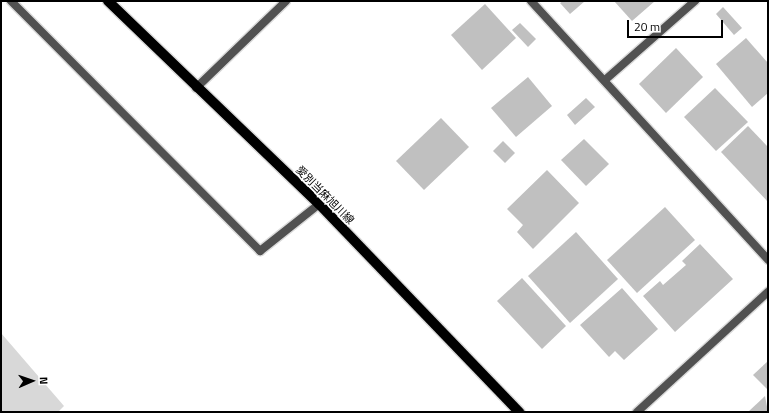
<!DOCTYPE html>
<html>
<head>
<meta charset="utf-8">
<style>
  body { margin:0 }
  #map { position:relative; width:769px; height:413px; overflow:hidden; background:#fff; font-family:"Titillium Web","Noto Sans JP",sans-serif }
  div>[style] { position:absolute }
  .green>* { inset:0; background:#d8d8d8 }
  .building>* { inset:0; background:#c0c0c0 }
  .roads { filter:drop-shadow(1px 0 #dbdbdb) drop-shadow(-1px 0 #dbdbdb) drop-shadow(0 1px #dbdbdb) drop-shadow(0 -1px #dbdbdb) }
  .lane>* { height:8px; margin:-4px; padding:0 4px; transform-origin:4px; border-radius:4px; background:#515151 }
  .street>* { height:8px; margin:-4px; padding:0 4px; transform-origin:4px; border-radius:4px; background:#515151 }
  .primary>* { height:10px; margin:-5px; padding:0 5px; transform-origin:5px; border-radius:5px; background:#000 }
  span { translate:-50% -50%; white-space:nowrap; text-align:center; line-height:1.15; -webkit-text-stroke:3.5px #fff; paint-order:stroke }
  .street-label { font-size:11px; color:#000 }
  .frame { position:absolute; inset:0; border:2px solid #000; pointer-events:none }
  .north { position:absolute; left:12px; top:361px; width:40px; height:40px; -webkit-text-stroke:3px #fff; paint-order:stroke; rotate:88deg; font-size:11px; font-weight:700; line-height:16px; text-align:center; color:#000 }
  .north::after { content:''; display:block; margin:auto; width:14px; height:18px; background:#000; clip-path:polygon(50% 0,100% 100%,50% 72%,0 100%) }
  .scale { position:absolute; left:627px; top:20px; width:96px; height:18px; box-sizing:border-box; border:2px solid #000; border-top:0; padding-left:5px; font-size:12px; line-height:14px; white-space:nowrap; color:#000; -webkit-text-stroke:3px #fff; paint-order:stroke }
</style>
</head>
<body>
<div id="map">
  <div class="green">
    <i style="clip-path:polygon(1px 333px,64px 406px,58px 412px,1px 412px)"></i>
  </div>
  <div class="building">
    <i style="clip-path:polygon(563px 1px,585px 1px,570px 14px,560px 3px)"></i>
    <i style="clip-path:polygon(614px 1px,655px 1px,632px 21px)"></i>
    <i style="clip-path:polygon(485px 4px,516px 38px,482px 70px,451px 35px)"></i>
    <i style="clip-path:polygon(723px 7px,742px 28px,734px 35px,716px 14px)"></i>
    <i style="clip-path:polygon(520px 23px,536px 39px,528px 47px,512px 30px)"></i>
    <i style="clip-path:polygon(746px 38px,768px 63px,768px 93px,752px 107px,716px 64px)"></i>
    <i style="clip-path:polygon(676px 48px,703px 77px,666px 113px,639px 84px)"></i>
    <i style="clip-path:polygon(528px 77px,552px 106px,516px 137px,491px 108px)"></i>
    <i style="clip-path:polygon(715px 88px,748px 122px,716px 151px,684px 117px)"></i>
    <i style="clip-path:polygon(586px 98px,595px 107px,575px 125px,567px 115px)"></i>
    <i style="clip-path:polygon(441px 118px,469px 147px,424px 190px,396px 161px)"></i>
    <i style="clip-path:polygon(748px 126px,768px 147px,768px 202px,721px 152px)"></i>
    <i style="clip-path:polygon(584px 139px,609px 164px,586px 186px,561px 160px)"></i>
    <i style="clip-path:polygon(503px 141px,515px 153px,505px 163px,493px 151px)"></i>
    <i style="clip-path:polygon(547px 170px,579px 203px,533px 249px,517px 232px,523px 225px,507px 209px)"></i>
    <i style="clip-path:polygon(665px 207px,695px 240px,637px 293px,607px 260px)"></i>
    <i style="clip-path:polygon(576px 232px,618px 279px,570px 323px,528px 276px)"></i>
    <i style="clip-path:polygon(700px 244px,733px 279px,675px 332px,643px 296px,660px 281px,663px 285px,686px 265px,682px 261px)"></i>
    <i style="clip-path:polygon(522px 278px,566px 326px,542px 349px,497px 301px)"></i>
    <i style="clip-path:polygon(622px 288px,658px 329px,624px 360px,615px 351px,609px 357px,580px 325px)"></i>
    <i style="clip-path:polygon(768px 361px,768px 390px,753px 375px)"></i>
    <i style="clip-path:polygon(765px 396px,768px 412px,748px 412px)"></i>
  </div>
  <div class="roads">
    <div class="lane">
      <i style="left:196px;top:88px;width:125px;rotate:-44deg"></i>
    </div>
    <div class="street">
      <i style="left:11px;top:1px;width:353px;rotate:45.1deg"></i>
      <i style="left:260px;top:251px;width:75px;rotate:-38.5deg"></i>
      <i style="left:531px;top:1px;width:351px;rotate:47.5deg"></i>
      <i style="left:605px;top:80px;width:120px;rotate:-41.3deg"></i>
      <i style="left:637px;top:412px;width:178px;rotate:-42.5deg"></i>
    </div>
    <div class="primary">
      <i style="left:108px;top:1px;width:293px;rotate:43.9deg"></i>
      <i style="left:319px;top:204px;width:289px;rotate:46.1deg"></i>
    </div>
  </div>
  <div class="street-label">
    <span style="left:325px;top:195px;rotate:45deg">愛別当麻旭川線</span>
  </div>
  <div class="frame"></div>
  <div class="north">N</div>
  <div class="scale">20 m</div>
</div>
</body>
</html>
